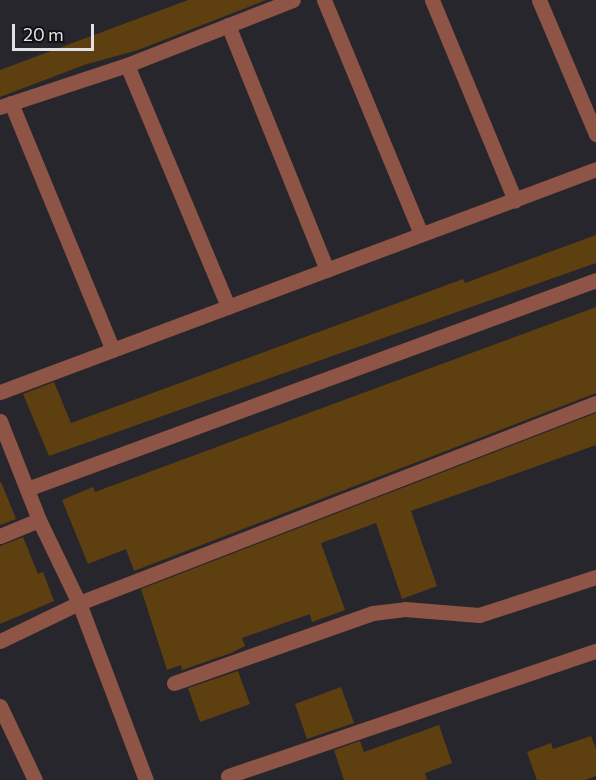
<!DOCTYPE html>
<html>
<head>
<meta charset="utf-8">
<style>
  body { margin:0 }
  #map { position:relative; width:596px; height:780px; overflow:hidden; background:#28262d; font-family:Commissioner,sans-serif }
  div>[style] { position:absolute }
  .building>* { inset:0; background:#5d3f10 }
  .minor>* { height:15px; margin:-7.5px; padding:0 7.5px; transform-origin:7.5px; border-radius:7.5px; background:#8e5445 }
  span { translate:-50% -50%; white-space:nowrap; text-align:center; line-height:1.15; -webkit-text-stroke:4.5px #111013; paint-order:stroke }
  .scale { position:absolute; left:12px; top:24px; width:82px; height:27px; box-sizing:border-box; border:3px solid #e3e1e6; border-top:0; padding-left:8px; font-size:18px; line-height:21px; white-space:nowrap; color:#e3e1e6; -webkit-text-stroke:4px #111013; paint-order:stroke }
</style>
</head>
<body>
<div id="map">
  <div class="building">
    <i style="clip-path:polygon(188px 0,266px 0,138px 50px,84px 65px,0 97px,0 70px)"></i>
    <i style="clip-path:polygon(596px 235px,596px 263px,49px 456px,23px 394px,54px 382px,71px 423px,463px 279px,465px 283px)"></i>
    <i style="clip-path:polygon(596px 307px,596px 393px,134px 571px,126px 549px,88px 564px,62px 500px,93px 487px,95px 492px)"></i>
    <i style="clip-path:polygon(596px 413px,596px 445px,411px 511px,437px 586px,402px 599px,376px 523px,321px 543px,345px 610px,312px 622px,310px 614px,242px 638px,245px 646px,231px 653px,182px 670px,181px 665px,167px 670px,141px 589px)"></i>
    <i style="clip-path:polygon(1px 482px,16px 519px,0 525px,0 483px)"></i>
    <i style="clip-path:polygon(23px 537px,38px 574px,43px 572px,54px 601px,0 624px,0 546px)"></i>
    <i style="clip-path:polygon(238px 671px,250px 704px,200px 722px,188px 688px)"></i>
    <i style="clip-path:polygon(341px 687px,354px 723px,307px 739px,295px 704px)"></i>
    <i style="clip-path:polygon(439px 725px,452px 763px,425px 773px,427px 780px,344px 780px,334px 750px,360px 741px,364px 752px)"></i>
    <i style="clip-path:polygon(591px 736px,596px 749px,596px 776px,585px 780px,537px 780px,527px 752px,551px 743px,553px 749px)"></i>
  </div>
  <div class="minor">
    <i style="left:324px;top:0;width:253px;rotate:67.5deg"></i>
    <i style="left:432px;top:0;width:217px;rotate:67.5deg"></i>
    <i style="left:539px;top:0;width:146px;rotate:67deg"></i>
    <i style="left:228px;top:25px;width:264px;rotate:68deg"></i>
    <i style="left:127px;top:65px;width:262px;rotate:67.3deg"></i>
    <i style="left:11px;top:103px;width:267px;rotate:67.6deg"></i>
    <i style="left:0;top:107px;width:134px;rotate:-18.3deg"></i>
    <i style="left:127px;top:65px;width:178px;rotate:-21.4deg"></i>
    <i style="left:0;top:392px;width:636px;rotate:-20.51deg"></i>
    <i style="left:0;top:421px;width:106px;rotate:68.5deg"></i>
    <i style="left:39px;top:520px;width:92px;rotate:64.3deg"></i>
    <i style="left:79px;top:603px;width:189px;rotate:69.3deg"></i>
    <i style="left:27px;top:489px;width:606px;rotate:-20.17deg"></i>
    <i style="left:0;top:536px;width:42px;rotate:-22.3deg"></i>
    <i style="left:0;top:641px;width:88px;rotate:-25.7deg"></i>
    <i style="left:79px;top:603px;width:554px;rotate:-21.15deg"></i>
    <i style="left:174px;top:683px;width:211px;rotate:-19.4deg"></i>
    <i style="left:373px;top:613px;width:32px;rotate:-7deg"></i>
    <i style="left:405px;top:609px;width:74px;rotate:4.6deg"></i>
    <i style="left:479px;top:615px;width:123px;rotate:-18deg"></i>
    <i style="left:0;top:706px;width:82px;rotate:64.7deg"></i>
    <i style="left:228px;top:776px;width:389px;rotate:-18.8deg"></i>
  </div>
  <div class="scale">20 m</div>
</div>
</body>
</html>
